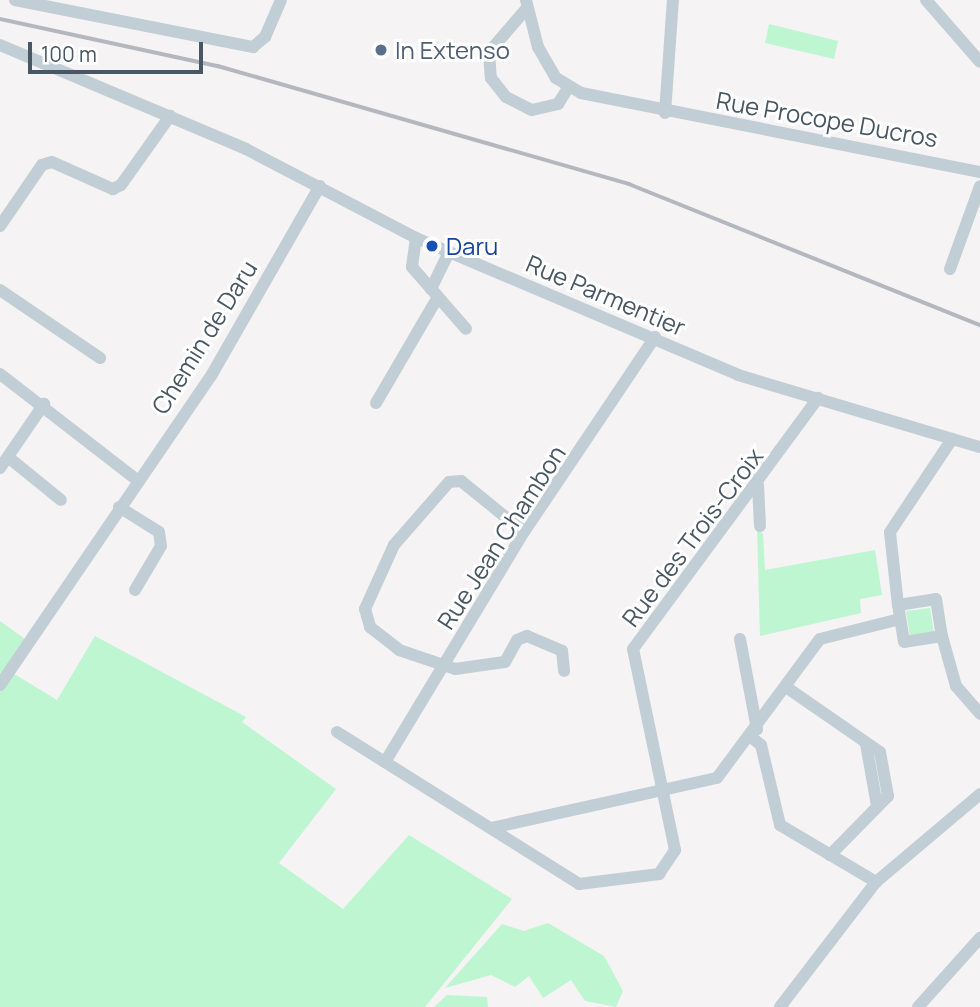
<!DOCTYPE html>
<html>
<head>
<meta charset="utf-8">
<style>
  body { margin:0 }
  #map { position:relative; width:980px; height:1007px; overflow:hidden; background:#f5f3f3; font-family:Manrope,sans-serif }
  div>[style] { position:absolute }
  .green>* { inset:0; background:#bef6d2 }
  .minor>* { height:12px; margin:-6px; padding:0 6px; transform-origin:6px; border-radius:6px; background:#c2ced5 }
  .rail>* { height:3.5px; margin:-1.75px; padding:0 1.75px; transform-origin:1.75px; border-radius:1.75px; background:#b4b8be }
  .dots>* { width:19px; height:19px; translate:-50% -50%; box-sizing:border-box; border:4px solid #fff; border-radius:50% }
  span { translate:-50% -50%; white-space:nowrap; text-align:center; line-height:1.15; -webkit-text-stroke:6px #fff; paint-order:stroke }
  .service-label { font-size:24px; color:#4e5e75 }
  .left { translate:0 -50%; text-align:left }
  .street-label { font-size:24px; color:#485763 }
  .transit-label { font-size:24px; color:#164399 }
  .scale { position:absolute; left:28px; top:42px; width:175px; height:32px; box-sizing:border-box; border:4px solid #485763; border-top:0; padding-left:9px; font-size:21px; line-height:24px; white-space:nowrap; color:#485763; -webkit-text-stroke:5px #fff; paint-order:stroke }
</style>
</head>
<body>
<div id="map">
  <div class="green">
    <i style="clip-path:polygon(769px 24px,838px 41px,834px 59px,765px 43px)"></i>
    <i style="clip-path:polygon(757px 529px,763px 534px,765px 570px,875px 550px,882px 595px,860px 599px,861px 613px,760px 636px)"></i>
    <i style="clip-path:polygon(930px 608px,934px 633px,910px 636px,906px 611px)"></i>
    <i style="clip-path:polygon(0 621px,25px 639px,6px 669px,57px 700px,95px 636px,246px 717px,242px 722px,336px 789px,279px 863px,343px 909px,409px 835px,512px 899px,425px 1007px,0 1007px)"></i>
    <i style="clip-path:polygon(548px 923px,604px 956px,623px 991px,616px 1007px,585px 1001px,571px 980px,543px 998px,529px 976px,515px 987px,491px 975px,445px 988px,502px 924px,524px 931px)"></i>
    <i style="clip-path:polygon(447px 995px,487px 997px,488px 1007px,434px 1007px)"></i>
  </div>
  <div class="minor">
    <i style="left:15px;top:0;width:243px;rotate:11.2deg"></i>
    <i style="left:253px;top:47px;width:16px;rotate:-40deg"></i>
    <i style="left:265px;top:37px;width:40px;rotate:-66.6deg"></i>
    <i style="left:526px;top:0;width:49px;rotate:75.7deg"></i>
    <i style="left:538px;top:47px;width:36px;rotate:60deg"></i>
    <i style="left:556px;top:78px;width:29px;rotate:31deg"></i>
    <i style="left:581px;top:93px;width:407px;rotate:11.2deg"></i>
    <i style="left:926px;top:0;width:82px;rotate:48.9deg"></i>
    <i style="left:527px;top:8px;width:58px;rotate:130.8deg"></i>
    <i style="left:489px;top:52px;width:26px;rotate:86deg"></i>
    <i style="left:491px;top:78px;width:24px;rotate:52deg"></i>
    <i style="left:506px;top:97px;width:29px;rotate:27deg"></i>
    <i style="left:532px;top:110px;width:27px;rotate:-13deg"></i>
    <i style="left:558px;top:104px;width:19px;rotate:-58deg"></i>
    <i style="left:0;top:45px;width:267px;rotate:22.9deg"></i>
    <i style="left:246px;top:149px;width:192px;rotate:27.6deg"></i>
    <i style="left:416px;top:238px;width:350px;rotate:23deg"></i>
    <i style="left:738px;top:375px;width:252px;rotate:16.6deg"></i>
    <i style="left:665px;top:113px;width:113px;rotate:-86deg"></i>
    <i style="left:0;top:226px;width:74px;rotate:-55.5deg"></i>
    <i style="left:42px;top:165px;width:10px;rotate:-17deg"></i>
    <i style="left:52px;top:162px;width:67px;rotate:23.9deg"></i>
    <i style="left:113px;top:189px;width:9px;rotate:-27deg"></i>
    <i style="left:121px;top:185px;width:85px;rotate:-54.6deg"></i>
    <i style="left:416px;top:238px;width:29px;rotate:98deg"></i>
    <i style="left:412px;top:267px;width:82px;rotate:48.9deg"></i>
    <i style="left:950px;top:269px;width:88px;rotate:-70.1deg"></i>
    <i style="left:431px;top:289px;width:41px;rotate:-64.1deg"></i>
    <i style="left:0;top:290px;width:121px;rotate:34.2deg"></i>
    <i style="left:0;top:374px;width:172px;rotate:37.7deg"></i>
    <i style="left:376px;top:403px;width:123px;rotate:-59.7deg"></i>
    <i style="left:8px;top:457px;width:68px;rotate:39.1deg"></i>
    <i style="left:0;top:468px;width:78px;rotate:-55.5deg"></i>
    <i style="left:758px;top:485px;width:41px;rotate:87.2deg"></i>
    <i style="left:119px;top:507px;width:47px;rotate:32deg"></i>
    <i style="left:159px;top:532px;width:14px;rotate:82deg"></i>
    <i style="left:161px;top:546px;width:51px;rotate:120.6deg"></i>
    <i style="left:524px;top:532px;width:81px;rotate:-141deg"></i>
    <i style="left:461px;top:481px;width:12px;rotate:175deg"></i>
    <i style="left:449px;top:482px;width:84px;rotate:131.1deg"></i>
    <i style="left:394px;top:545px;width:70px;rotate:114.4deg"></i>
    <i style="left:365px;top:609px;width:19px;rotate:74deg"></i>
    <i style="left:370px;top:627px;width:37px;rotate:38deg"></i>
    <i style="left:399px;top:650px;width:59px;rotate:18.7deg"></i>
    <i style="left:455px;top:669px;width:50px;rotate:-8deg"></i>
    <i style="left:505px;top:662px;width:25px;rotate:-61deg"></i>
    <i style="left:517px;top:640px;width:11px;rotate:-22deg"></i>
    <i style="left:527px;top:636px;width:38px;rotate:23deg"></i>
    <i style="left:562px;top:651px;width:20px;rotate:84deg"></i>
    <i style="left:936px;top:599px;width:37px;rotate:81deg"></i>
    <i style="left:942px;top:636px;width:38px;rotate:171deg"></i>
    <i style="left:904px;top:642px;width:37px;rotate:-99deg"></i>
    <i style="left:898px;top:605px;width:38px;rotate:-9deg"></i>
    <i style="left:898px;top:605px;width:73px;rotate:-96.3deg"></i>
    <i style="left:890px;top:532px;width:112px;rotate:-56.3deg"></i>
    <i style="left:942px;top:636px;width:52px;rotate:74.4deg"></i>
    <i style="left:956px;top:686px;width:37px;rotate:49deg"></i>
    <i style="left:740px;top:639px;width:92px;rotate:79.3deg"></i>
    <i style="left:0;top:685px;width:374px;rotate:-55.7deg"></i>
    <i style="left:211px;top:376px;width:219px;rotate:-60.2deg"></i>
    <i style="left:786px;top:687px;width:114px;rotate:34.7deg"></i>
    <i style="left:880px;top:752px;width:45px;rotate:79.7deg"></i>
    <i style="left:888px;top:796px;width:83px;rotate:134.5deg"></i>
    <i style="left:337px;top:732px;width:286px;rotate:32.1deg"></i>
    <i style="left:579px;top:884px;width:81px;rotate:-7.1deg"></i>
    <i style="left:659px;top:874px;width:29px;rotate:-56deg"></i>
    <i style="left:675px;top:850px;width:205px;rotate:-101.8deg"></i>
    <i style="left:633px;top:649px;width:312px;rotate:-53.6deg"></i>
    <i style="left:751px;top:737px;width:13px;rotate:39deg"></i>
    <i style="left:761px;top:745px;width:82px;rotate:76.6deg"></i>
    <i style="left:780px;top:825px;width:112px;rotate:30.7deg"></i>
    <i style="left:866px;top:744px;width:63px;rotate:79.9deg"></i>
    <i style="left:385px;top:762px;width:269px;rotate:-58.9deg"></i>
    <i style="left:524px;top:532px;width:235px;rotate:-56.1deg"></i>
    <i style="left:491px;top:828px;width:231px;rotate:-12.5deg"></i>
    <i style="left:717px;top:778px;width:173px;rotate:-53.5deg"></i>
    <i style="left:820px;top:639px;width:82px;rotate:-14deg"></i>
    <i style="left:780px;top:1007px;width:158px;rotate:-52.5deg"></i>
    <i style="left:876px;top:882px;width:136px;rotate:-40.2deg"></i>
    <i style="left:918px;top:1007px;width:93px;rotate:-48.1deg"></i>
  </div>
  <div class="rail">
    <i style="left:0;top:19px;width:223px;rotate:12.2deg"></i>
    <i style="left:218px;top:66px;width:428px;rotate:16deg"></i>
    <i style="left:629px;top:184px;width:378px;rotate:21.9deg"></i>
  </div>
  <div class="dots">
    <i style="left:381px;top:50px;background:#5c6f8a"></i>
    <i style="left:432px;top:246px;background:#1a4fb4"></i>
  </div>
  <div class="service-label">
    <span class="left" style="left:395px;top:50px">In Extenso</span>
  </div>
  <div class="street-label">
    <span style="left:827px;top:119px;rotate:10deg">Rue Procope Ducros</span>
    <span style="left:606px;top:295px;rotate:23deg">Rue Parmentier</span>
    <span style="left:204px;top:337px;rotate:-58deg">Chemin de Daru</span>
    <span style="left:501px;top:537px;rotate:-57deg">Rue Jean Chambon</span>
    <span style="left:692px;top:537px;rotate:-53deg">Rue des Trois-Croix</span>
  </div>
  <div class="transit-label">
    <span class="left" style="left:446px;top:246px">Daru</span>
  </div>
  <div class="scale">100 m</div>
</div>
</body>
</html>
